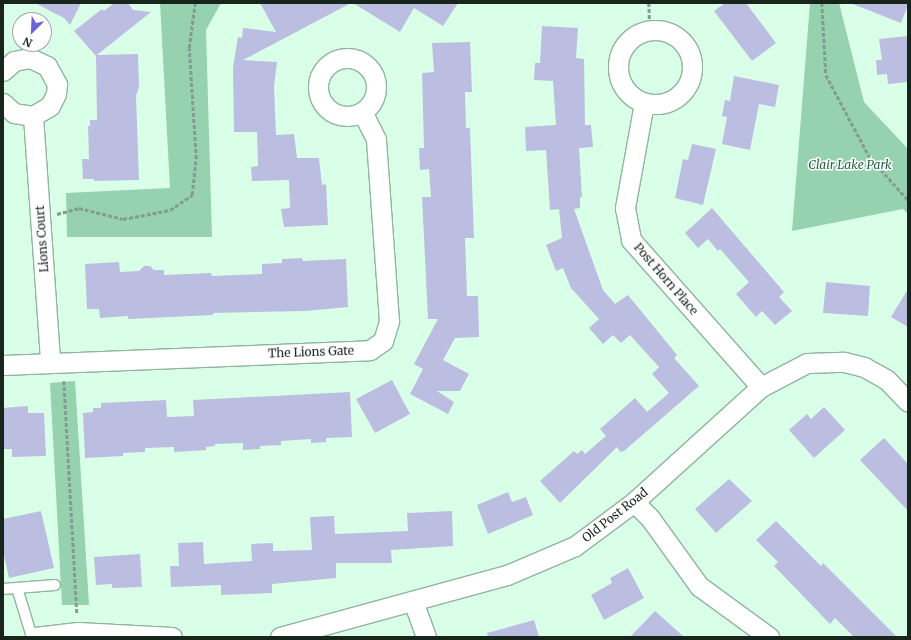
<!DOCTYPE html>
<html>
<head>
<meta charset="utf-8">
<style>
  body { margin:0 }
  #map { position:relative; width:911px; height:640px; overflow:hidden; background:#daffe8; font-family:Merriweather,serif }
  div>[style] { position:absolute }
  .green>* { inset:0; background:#96d2af }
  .building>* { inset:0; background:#bcbee1 }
  .path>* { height:2.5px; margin-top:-1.25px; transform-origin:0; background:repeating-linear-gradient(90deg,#829d8d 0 4px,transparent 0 6px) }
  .roads { filter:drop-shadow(1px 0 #91b49f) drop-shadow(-1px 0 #91b49f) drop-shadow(0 1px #91b49f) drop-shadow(0 -1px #91b49f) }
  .lane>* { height:10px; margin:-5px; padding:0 5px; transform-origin:5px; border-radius:5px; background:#fff }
  .street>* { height:19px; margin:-9.5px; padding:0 9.5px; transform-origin:9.5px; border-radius:9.5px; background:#fff }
  .street>.ring { margin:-9.5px; padding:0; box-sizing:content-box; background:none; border:19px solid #fff; border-radius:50% }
  span { translate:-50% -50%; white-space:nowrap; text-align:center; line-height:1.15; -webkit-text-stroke:3px #fff; paint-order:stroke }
  .park-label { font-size:12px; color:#236343; font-style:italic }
  .street-label { font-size:12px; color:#17251d }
  .frame { position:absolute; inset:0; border:4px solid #17251d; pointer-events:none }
  .north { position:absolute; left:12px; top:12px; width:40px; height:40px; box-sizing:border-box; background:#fff; border:1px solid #a2a8a5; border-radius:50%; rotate:204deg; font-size:11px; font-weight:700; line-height:16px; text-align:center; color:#17251d }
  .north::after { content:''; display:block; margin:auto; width:14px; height:18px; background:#6b62dc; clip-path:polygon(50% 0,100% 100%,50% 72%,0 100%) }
</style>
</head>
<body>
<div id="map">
  <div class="green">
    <i style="clip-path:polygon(160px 3px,221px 3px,206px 30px,212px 237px,67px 237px,66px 193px,170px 188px)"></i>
    <i style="clip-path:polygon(810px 3px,839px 3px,864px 102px,908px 149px,908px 214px,903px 209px,792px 231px)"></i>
    <i style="clip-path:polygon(75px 381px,89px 605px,62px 605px,50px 383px)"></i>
  </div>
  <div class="building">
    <i style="clip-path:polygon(35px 3px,81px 3px,70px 25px,64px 18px)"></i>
    <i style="clip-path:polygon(114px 3px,128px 3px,133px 10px,151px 12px,97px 55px,138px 54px,139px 87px,136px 96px,139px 180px,94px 181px,94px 179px,83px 179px,82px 159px,89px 159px,88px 126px,90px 126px,90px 120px,97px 120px,96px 56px,74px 31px,102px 9px,104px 11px)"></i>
    <i style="clip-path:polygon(260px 3px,351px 3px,243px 60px,277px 62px,274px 87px,276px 135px,294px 134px,297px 158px,319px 158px,322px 185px,326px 184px,328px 225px,284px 227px,281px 209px,290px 208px,289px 180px,252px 181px,251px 167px,258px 166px,257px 132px,234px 132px,233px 67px,238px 37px,242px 38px,243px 28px,276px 32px)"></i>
    <i style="clip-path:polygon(353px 3px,458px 3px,443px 26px,414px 8px,400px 32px)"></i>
    <i style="clip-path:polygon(725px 3px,746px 3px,776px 43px,752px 61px,714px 11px)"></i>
    <i style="clip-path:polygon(850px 3px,908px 3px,908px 5px,901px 23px)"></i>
    <i style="clip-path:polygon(542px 26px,578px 28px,576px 58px,584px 59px,585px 125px,591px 125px,593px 147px,579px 148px,582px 197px,580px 197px,580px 208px,574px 209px,603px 290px,615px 304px,628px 295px,677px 355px,674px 358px,699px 386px,624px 451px,620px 452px,617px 447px,560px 503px,540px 481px,574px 451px,577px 454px,582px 450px,585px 454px,606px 436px,600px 429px,635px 398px,647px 412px,669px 393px,652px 374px,659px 367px,630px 335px,621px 343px,613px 335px,603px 344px,589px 328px,599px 319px,571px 288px,563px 268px,556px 271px,546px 245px,562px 238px,559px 209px,550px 210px,546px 150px,526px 151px,525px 127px,556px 125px,553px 81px,534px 80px,535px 63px,540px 63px)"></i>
    <i style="clip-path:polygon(908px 36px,908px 82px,888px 84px,887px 74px,877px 75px,876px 60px,882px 60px,879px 39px)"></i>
    <i style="clip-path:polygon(470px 42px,472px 92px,465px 92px,466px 128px,470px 128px,474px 238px,465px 238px,467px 296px,478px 296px,479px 337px,455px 338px,443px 360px,469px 374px,460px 391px,437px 391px,454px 402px,448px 414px,410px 394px,423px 369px,414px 364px,438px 319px,428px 319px,422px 197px,431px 197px,429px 169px,420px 170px,419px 148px,424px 148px,422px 73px,434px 72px,432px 43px)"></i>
    <i style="clip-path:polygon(734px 76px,779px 85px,775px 107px,759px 104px,750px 150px,722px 144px,727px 117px,722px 116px,725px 100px,730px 101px)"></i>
    <i style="clip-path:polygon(692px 144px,716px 149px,703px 205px,675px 198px,683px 159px,688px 160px)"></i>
    <i style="clip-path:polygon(712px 208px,784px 292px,779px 297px,792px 311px,775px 325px,762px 311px,756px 317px,736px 294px,749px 282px,720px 249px,718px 251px,708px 239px,698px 248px,685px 233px)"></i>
    <i style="clip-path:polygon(302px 258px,303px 261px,346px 259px,348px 307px,305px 311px,213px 313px,213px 315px,128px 319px,128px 316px,100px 318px,99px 309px,87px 309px,85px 264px,119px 262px,120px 272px,139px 271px,144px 266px,150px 266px,154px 270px,164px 270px,164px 275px,211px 273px,212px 276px,262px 274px,262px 264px,282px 263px,282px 259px)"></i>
    <i style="clip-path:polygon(826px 282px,870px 286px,868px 316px,823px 313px)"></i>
    <i style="clip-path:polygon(908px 289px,908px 327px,891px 317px)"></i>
    <i style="clip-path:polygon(392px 380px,410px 414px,375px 433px,356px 399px)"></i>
    <i style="clip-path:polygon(350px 392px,352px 437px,326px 438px,326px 442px,311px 443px,311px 439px,281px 441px,281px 445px,260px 446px,260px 449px,243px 450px,243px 443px,215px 444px,215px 446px,206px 447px,206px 450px,174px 452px,174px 447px,145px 448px,145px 452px,123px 453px,123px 456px,85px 458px,83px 413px,93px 412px,93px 408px,101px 408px,101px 403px,166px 400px,167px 417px,194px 416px,193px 400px)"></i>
    <i style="clip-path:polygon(28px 406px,28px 413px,44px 413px,46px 456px,12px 457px,12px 449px,3px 449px,3px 408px)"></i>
    <i style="clip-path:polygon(824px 407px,845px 430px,814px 458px,789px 430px,807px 414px,811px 419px)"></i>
    <i style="clip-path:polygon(884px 438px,908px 464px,908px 511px,860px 460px)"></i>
    <i style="clip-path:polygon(729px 479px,752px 501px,716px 533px,695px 509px)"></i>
    <i style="clip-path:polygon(508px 492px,512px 502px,526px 497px,533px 515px,488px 534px,477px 505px)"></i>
    <i style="clip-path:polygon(41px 511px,54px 568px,9px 578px,3px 551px,3px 519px)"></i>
    <i style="clip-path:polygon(452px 511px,453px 546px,391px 550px,392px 563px,336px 563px,336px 578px,272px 584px,272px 593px,221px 595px,221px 585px,171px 587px,170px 566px,179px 566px,178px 543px,203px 542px,204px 564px,252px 561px,251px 544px,273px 543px,273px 551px,312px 550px,310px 517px,334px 516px,335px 534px,408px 531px,407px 513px)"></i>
    <i style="clip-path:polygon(776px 521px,821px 566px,823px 563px,897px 637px,854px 637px,835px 618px,830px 624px,774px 566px,778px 562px,756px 540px)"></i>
    <i style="clip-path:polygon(140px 554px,142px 587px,112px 588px,112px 584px,96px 585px,94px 557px)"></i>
    <i style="clip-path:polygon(628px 568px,644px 598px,604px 620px,591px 595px,612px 583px,610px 578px)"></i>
    <i style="clip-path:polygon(655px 611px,684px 637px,630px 637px)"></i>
    <i style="clip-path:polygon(534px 620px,539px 637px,488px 637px,487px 633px)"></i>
  </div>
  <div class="path">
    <i style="left:649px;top:3px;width:27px;rotate:88deg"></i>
    <i style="left:822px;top:3px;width:72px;rotate:86.8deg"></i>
    <i style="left:826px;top:75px;width:92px;rotate:62deg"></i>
    <i style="left:869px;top:156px;width:59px;rotate:48.4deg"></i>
    <i style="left:57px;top:214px;width:23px;rotate:-15deg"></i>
    <i style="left:79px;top:208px;width:45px;rotate:14deg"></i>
    <i style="left:123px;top:219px;width:48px;rotate:-10.8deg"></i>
    <i style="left:170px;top:210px;width:27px;rotate:-34deg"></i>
    <i style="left:192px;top:195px;width:36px;rotate:-84deg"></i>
    <i style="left:196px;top:159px;width:111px;rotate:-93.6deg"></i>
    <i style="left:189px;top:48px;width:45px;rotate:-82.4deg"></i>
    <i style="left:64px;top:381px;width:233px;rotate:86.8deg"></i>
  </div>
  <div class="roads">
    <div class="lane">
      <i style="left:17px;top:588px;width:51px;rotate:73deg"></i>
      <i style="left:3px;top:589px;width:52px;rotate:-4.4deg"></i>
    </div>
    <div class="street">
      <i class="ring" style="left:618px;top:30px;width:55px;height:55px"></i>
      <i class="ring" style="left:318px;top:58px;width:39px;height:39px"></i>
      <i style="left:3px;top:71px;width:15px;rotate:-42deg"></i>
      <i style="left:14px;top:61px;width:16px;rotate:-11deg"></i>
      <i style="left:30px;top:58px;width:19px;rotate:25deg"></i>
      <i style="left:47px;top:66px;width:21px;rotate:61deg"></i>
      <i style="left:57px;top:84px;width:10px;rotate:96deg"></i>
      <i style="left:56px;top:94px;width:13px;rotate:117deg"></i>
      <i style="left:50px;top:106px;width:20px;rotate:150deg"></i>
      <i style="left:33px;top:116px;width:19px;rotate:-171deg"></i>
      <i style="left:14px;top:113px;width:15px;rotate:-138deg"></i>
      <i style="left:644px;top:103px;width:107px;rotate:100.3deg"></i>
      <i style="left:625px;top:208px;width:33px;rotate:79deg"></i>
      <i style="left:631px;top:240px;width:196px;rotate:48.5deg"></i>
      <i style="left:33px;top:116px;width:247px;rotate:86deg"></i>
      <i style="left:3px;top:365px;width:367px;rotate:-2.3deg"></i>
      <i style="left:370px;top:350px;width:16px;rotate:-35deg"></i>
      <i style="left:383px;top:341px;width:21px;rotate:-73deg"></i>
      <i style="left:389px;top:321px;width:182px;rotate:-94.1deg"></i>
      <i style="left:376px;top:139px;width:30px;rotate:-117deg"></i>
      <i style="left:634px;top:502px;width:23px;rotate:45deg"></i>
      <i style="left:650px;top:518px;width:84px;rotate:54.2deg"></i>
      <i style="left:699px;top:586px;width:87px;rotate:36.1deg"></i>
      <i style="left:413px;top:601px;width:38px;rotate:70deg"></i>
      <i style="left:35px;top:637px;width:43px;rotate:-6.6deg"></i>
      <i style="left:78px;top:632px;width:94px;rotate:3deg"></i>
      <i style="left:280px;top:637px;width:235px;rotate:-15.3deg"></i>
      <i style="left:507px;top:575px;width:74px;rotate:-23.1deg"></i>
      <i style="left:575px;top:546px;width:74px;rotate:-36.7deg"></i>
      <i style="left:634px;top:502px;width:171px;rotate:-42.2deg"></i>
      <i style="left:761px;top:387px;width:52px;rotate:-27.6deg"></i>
      <i style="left:807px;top:363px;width:37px;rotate:-2deg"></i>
      <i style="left:844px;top:362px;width:21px;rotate:14deg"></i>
      <i style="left:864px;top:367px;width:26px;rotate:29deg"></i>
      <i style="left:887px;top:380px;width:30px;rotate:46deg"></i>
    </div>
  </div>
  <div class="park-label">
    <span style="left:850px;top:165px">Clair Lake Park</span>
  </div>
  <div class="street-label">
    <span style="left:42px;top:239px;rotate:-94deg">Lions Court</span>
    <span style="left:666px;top:279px;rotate:49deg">Post Horn Place</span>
    <span style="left:311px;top:352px;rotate:-2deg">The Lions Gate</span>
    <span style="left:615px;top:515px;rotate:-38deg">Old Post Road</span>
  </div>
  <div class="frame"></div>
  <div class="north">N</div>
</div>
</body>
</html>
